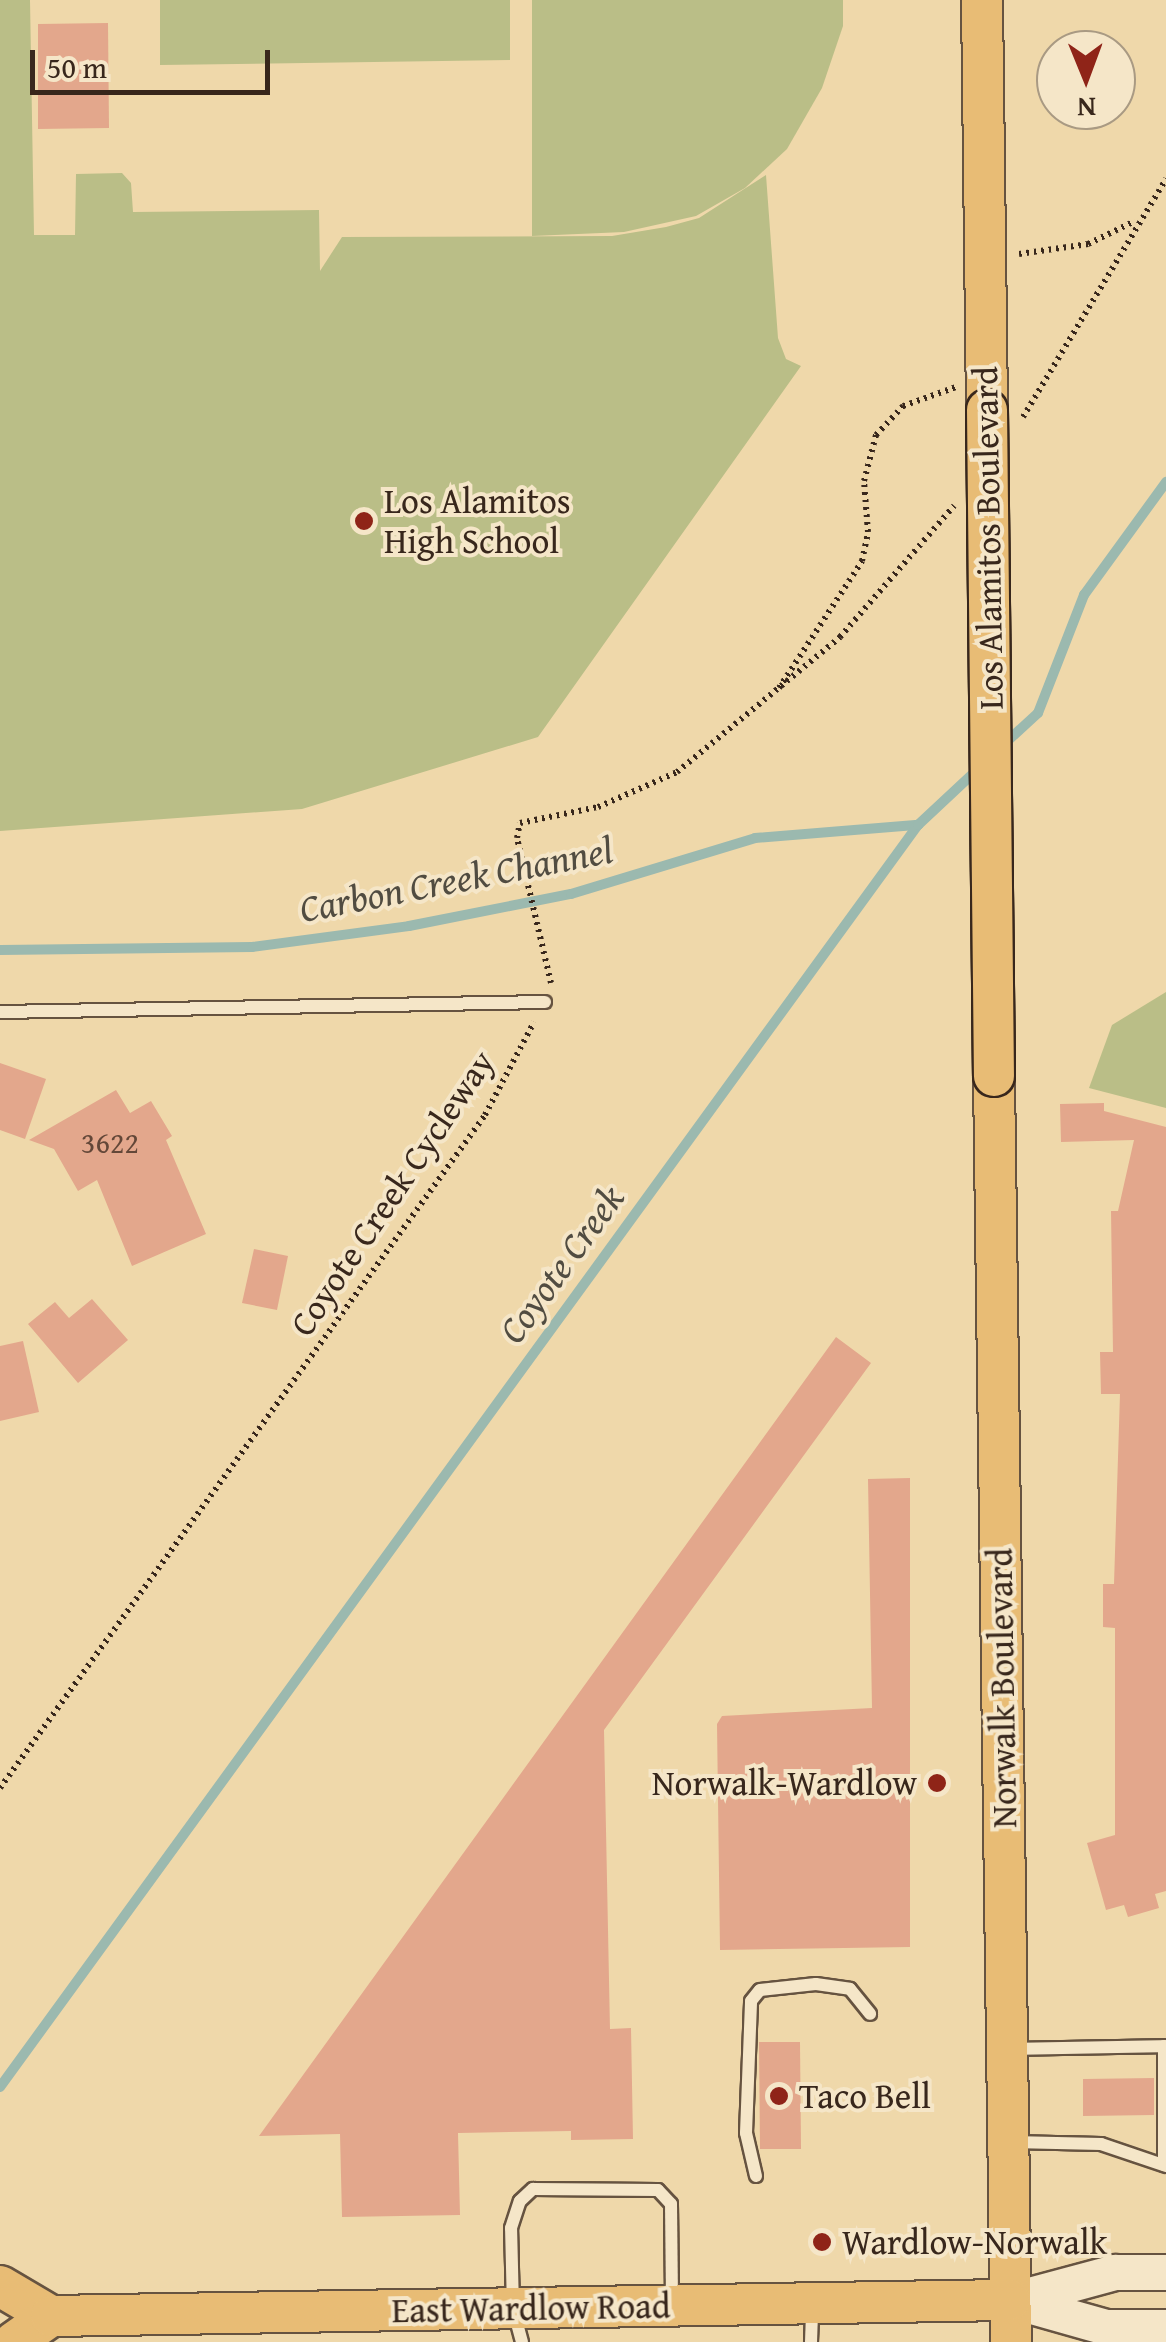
<!DOCTYPE html>
<html>
<head>
<meta charset="utf-8">
<style>
  body { margin:0 }
  #map { position:relative; width:1166px; height:2342px; overflow:hidden; background:#efd8aa; font-family:"Gentium Book Plus",serif }
  div>[style] { position:absolute }
  .green>* { inset:0; background:#babe87 }
  .stream>* { height:10px; margin:-5px; padding:0 5px; transform-origin:5px; border-radius:5px; background:#9bb9af }
  .building>* { inset:0; background:#e3a78c }
  .path>* { height:6px; margin-top:-3px; transform-origin:0; background:repeating-linear-gradient(90deg,#38271c 0 2.5px,transparent 0 7.5px) }
  .roads { filter:drop-shadow(2px 0 #665340) drop-shadow(-2px 0 #665340) drop-shadow(0 2px #665340) drop-shadow(0 -2px #665340) }
  .lane>* { height:12px; margin:-6px; padding:0 6px; transform-origin:6px; border-radius:6px; background:#f5e6c8 }
  .secondary>* { height:35px; margin:-17.5px; padding:0 17.5px; transform-origin:17.5px; border-radius:17.5px; background:#f5e6c8 }
  .primary>* { height:40px; margin:-20px; padding:0 20px; transform-origin:20px; border-radius:20px; background:#e8bc75 }
  .bridges { filter:drop-shadow(2px 0 #38271c) drop-shadow(-2px 0 #38271c) drop-shadow(0 2px #38271c) drop-shadow(0 -2px #38271c) }
  .primary-bridge>* { height:40px; margin:-20px; padding:0 20px; transform-origin:20px; border-radius:20px; background:#e8bc75 }
  .dots>* { width:28px; height:28px; translate:-50% -50%; box-sizing:border-box; border:5px solid #f5e6c8; border-radius:50% }
  span { translate:-50% -50%; white-space:nowrap; text-align:center; line-height:1.15; -webkit-text-stroke:8px #f5e6c8; paint-order:stroke }
  .number-label { font-size:30px; color:#634738 }
  .number-label span { -webkit-text-stroke-width:0 }
  .poi-label { font-size:35px; color:#38271c }
  .left { translate:0 -50%; text-align:left }
  .right { translate:-100% -50%; text-align:right }
  .street-label { font-size:35px; color:#38271c }
  .water-label { font-size:38px; color:#514c41; font-style:italic }
  .north { position:absolute; left:1036px; top:30px; width:100px; height:100px; box-sizing:border-box; background:#f5e6c8; border:2px solid #a99a83; border-radius:50%; rotate:179deg; font-size:28px; font-weight:700; line-height:40px; text-align:center; color:#38271c }
  .north::after { content:''; display:block; margin:auto; width:35px; height:45px; background:#8f2418; clip-path:polygon(50% 0,100% 100%,50% 72%,0 100%) }
  .scale { position:absolute; left:30px; top:50px; width:240px; height:45px; box-sizing:border-box; border:5px solid #38271c; border-top:0; padding-left:12px; font-size:30px; line-height:35px; white-space:nowrap; color:#38271c; -webkit-text-stroke:8px #f5e6c8; paint-order:stroke }
</style>
</head>
<body>
<div id="map">
  <div class="green">
    <i style="clip-path:polygon(0 0,30px 0,34px 235px,75px 235px,76px 174px,122px 173px,131px 183px,133px 212px,319px 210px,320px 271px,342px 237px,612px 236px,666px 227px,699px 218px,766px 175px,778px 338px,786px 359px,801px 366px,538px 737px,302px 809px,0 831px)"></i>
    <i style="clip-path:polygon(160px 0,510px 0,510px 60px,160px 65px)"></i>
    <i style="clip-path:polygon(532px 0,843px 0,843px 26px,822px 88px,787px 149px,745px 188px,696px 216px,624px 232px,532px 236px)"></i>
    <i style="clip-path:polygon(1166px 992px,1166px 1108px,1089px 1088px,1112px 1025px)"></i>
  </div>
  <div class="stream">
    <i style="left:1002px;top:746px;width:49px;rotate:-42.5deg"></i>
    <i style="left:1038px;top:713px;width:127px;rotate:-68.7deg"></i>
    <i style="left:1084px;top:595px;width:140px;rotate:-54deg"></i>
    <i style="left:0;top:950px;width:252px;rotate:-0.7deg"></i>
    <i style="left:252px;top:947px;width:158px;rotate:-7.6deg"></i>
    <i style="left:409px;top:926px;width:165px;rotate:-11.2deg"></i>
    <i style="left:571px;top:894px;width:192px;rotate:-16.9deg"></i>
    <i style="left:755px;top:838px;width:164px;rotate:-4.6deg"></i>
    <i style="left:0;top:2087px;width:1561px;rotate:-53.97deg"></i>
    <i style="left:918px;top:825px;width:83px;rotate:-43.1deg"></i>
  </div>
  <div class="building">
    <i style="clip-path:polygon(108px 23px,109px 128px,38px 129px,38px 24px)"></i>
    <i style="clip-path:polygon(0 1063px,46px 1079px,25px 1139px,0 1130px)"></i>
    <i style="clip-path:polygon(116px 1090px,130px 1113px,151px 1101px,172px 1136px,166px 1140px,206px 1234px,132px 1266px,97px 1180px,78px 1191px,54px 1149px,29px 1140px)"></i>
    <i style="clip-path:polygon(1104px 1103px,1104px 1111px,1166px 1127px,1166px 1891px,1155px 1894px,1159px 1908px,1128px 1917px,1124px 1905px,1106px 1910px,1087px 1843px,1115px 1835px,1115px 1628px,1103px 1627px,1103px 1584px,1114px 1584px,1120px 1394px,1101px 1394px,1100px 1352px,1113px 1352px,1111px 1211px,1118px 1211px,1134px 1140px,1061px 1142px,1060px 1104px)"></i>
    <i style="clip-path:polygon(254px 1249px,288px 1256px,277px 1310px,242px 1303px)"></i>
    <i style="clip-path:polygon(92px 1299px,128px 1340px,78px 1383px,28px 1324px,55px 1302px,69px 1318px)"></i>
    <i style="clip-path:polygon(836px 1337px,871px 1363px,604px 1730px,610px 2029px,631px 2028px,633px 2139px,571px 2140px,571px 2131px,458px 2133px,460px 2215px,342px 2217px,340px 2134px,259px 2136px)"></i>
    <i style="clip-path:polygon(23px 1341px,39px 1412px,0 1421px,0 1346px)"></i>
    <i style="clip-path:polygon(910px 1478px,910px 1947px,720px 1950px,717px 1724px,722px 1716px,872px 1708px,868px 1479px)"></i>
    <i style="clip-path:polygon(759px 2042px,800px 2042px,801px 2149px,760px 2149px)"></i>
    <i style="clip-path:polygon(1154px 2078px,1154px 2115px,1083px 2116px,1083px 2079px)"></i>
  </div>
  <div class="path">
    <i style="left:1019px;top:254px;width:70px;rotate:-8.2deg"></i>
    <i style="left:1088px;top:244px;width:52px;rotate:-26.1deg"></i>
    <i style="left:1023px;top:417px;width:278px;rotate:-59deg"></i>
    <i style="left:779px;top:688px;width:152px;rotate:-56.8deg"></i>
    <i style="left:862px;top:561px;width:30px;rotate:-78deg"></i>
    <i style="left:868px;top:532px;width:51px;rotate:-94.5deg"></i>
    <i style="left:864px;top:481px;width:48px;rotate:-75.4deg"></i>
    <i style="left:876px;top:435px;width:40px;rotate:-47deg"></i>
    <i style="left:903px;top:406px;width:56px;rotate:-19.7deg"></i>
    <i style="left:551px;top:983px;width:149px;rotate:-103.2deg"></i>
    <i style="left:517px;top:838px;width:15px;rotate:-79deg"></i>
    <i style="left:520px;top:823px;width:80px;rotate:-11.6deg"></i>
    <i style="left:598px;top:807px;width:86px;rotate:-23.9deg"></i>
    <i style="left:677px;top:772px;width:212px;rotate:-39.6deg"></i>
    <i style="left:840px;top:637px;width:174px;rotate:-49deg"></i>
    <i style="left:0;top:1788px;width:830px;rotate:-54.22deg"></i>
    <i style="left:485px;top:1115px;width:105px;rotate:-62.2deg"></i>
  </div>
  <div class="roads">
    <div class="lane">
      <i style="left:0;top:1012px;width:545px;rotate:-1.05deg"></i>
      <i style="left:1014px;top:2049px;width:152px;rotate:-1.1deg"></i>
      <i style="left:1012px;top:2142px;width:89px;rotate:1.3deg"></i>
      <i style="left:1101px;top:2144px;width:69px;rotate:18.7deg"></i>
      <i style="left:1164px;top:2165px;width:119px;rotate:-90deg"></i>
      <i style="left:756px;top:2176px;width:44px;rotate:-103.1deg"></i>
      <i style="left:746px;top:2133px;width:132px;rotate:-87.8deg"></i>
      <i style="left:751px;top:2001px;width:14px;rotate:-51deg"></i>
      <i style="left:760px;top:1990px;width:56px;rotate:-6.1deg"></i>
      <i style="left:816px;top:1984px;width:34px;rotate:8deg"></i>
      <i style="left:850px;top:1989px;width:32px;rotate:51deg"></i>
      <i style="left:522px;top:2342px;width:35px;rotate:-105deg"></i>
      <i style="left:513px;top:2308px;width:80px;rotate:-91.4deg"></i>
      <i style="left:511px;top:2228px;width:28px;rotate:-72deg"></i>
      <i style="left:520px;top:2201px;width:18px;rotate:-43deg"></i>
      <i style="left:533px;top:2189px;width:125px;rotate:0.5deg"></i>
      <i style="left:658px;top:2190px;width:19px;rotate:47deg"></i>
      <i style="left:671px;top:2204px;width:97px;rotate:89.4deg"></i>
      <i style="left:811px;top:2342px;width:31px;rotate:-88deg"></i>
    </div>
    <div class="secondary">
      <i style="left:1010px;top:2300px;width:100px;rotate:15.7deg"></i>
      <i style="left:1106px;top:2327px;width:60px"></i>
      <i style="left:1011px;top:2300px;width:108px;rotate:-15.1deg"></i>
      <i style="left:1115px;top:2272px;width:51px"></i>
    </div>
    <div class="primary">
      <i style="left:982px;top:0;width:410px;rotate:89.3deg"></i>
      <i style="left:994px;top:1076px;width:1266px;rotate:89.23deg"></i>
      <i style="left:0;top:2286px;width:59px;rotate:30.5deg"></i>
      <i style="left:14px;top:2342px;width:45px;rotate:-35.1deg"></i>
      <i style="left:51px;top:2316px;width:959px;rotate:-0.96deg"></i>
    </div>
  </div>
  <div class="bridges">
    <div class="primary-bridge">
      <i style="left:987px;top:410px;width:666px;rotate:89.4deg"></i>
    </div>
  </div>
  <div class="dots">
    <i style="left:364px;top:521px;background:#8f2418"></i>
    <i style="left:937px;top:1783px;background:#8f2418"></i>
    <i style="left:779px;top:2096px;background:#8f2418"></i>
    <i style="left:822px;top:2242px;background:#8f2418"></i>
  </div>
  <div class="number-label">
    <span style="left:110px;top:1142px">3622</span>
  </div>
  <div class="poi-label">
    <span class="left" style="left:384px;top:521px">Los Alamitos<br>High School</span>
    <span class="right" style="left:917px;top:1783px">Norwalk-Wardlow</span>
    <span class="left" style="left:799px;top:2096px">Taco Bell</span>
    <span class="left" style="left:842px;top:2242px">Wardlow-Norwalk</span>
  </div>
  <div class="street-label">
    <span style="left:988px;top:538px;rotate:-91deg">Los Alamitos Boulevard</span>
    <span style="left:392px;top:1193px;rotate:-56deg">Coyote Creek Cycleway</span>
    <span style="left:1002px;top:1688px;rotate:-91deg">Norwalk Boulevard</span>
    <span style="left:531px;top:2308px;rotate:-1deg">East Wardlow Road</span>
  </div>
  <div class="water-label">
    <span style="left:456px;top:879px;rotate:-11deg">Carbon Creek Channel</span>
    <span style="left:561px;top:1264px;rotate:-54deg">Coyote Creek</span>
  </div>
  <div class="north">N</div>
  <div class="scale">50 m</div>
</div>
</body>
</html>
